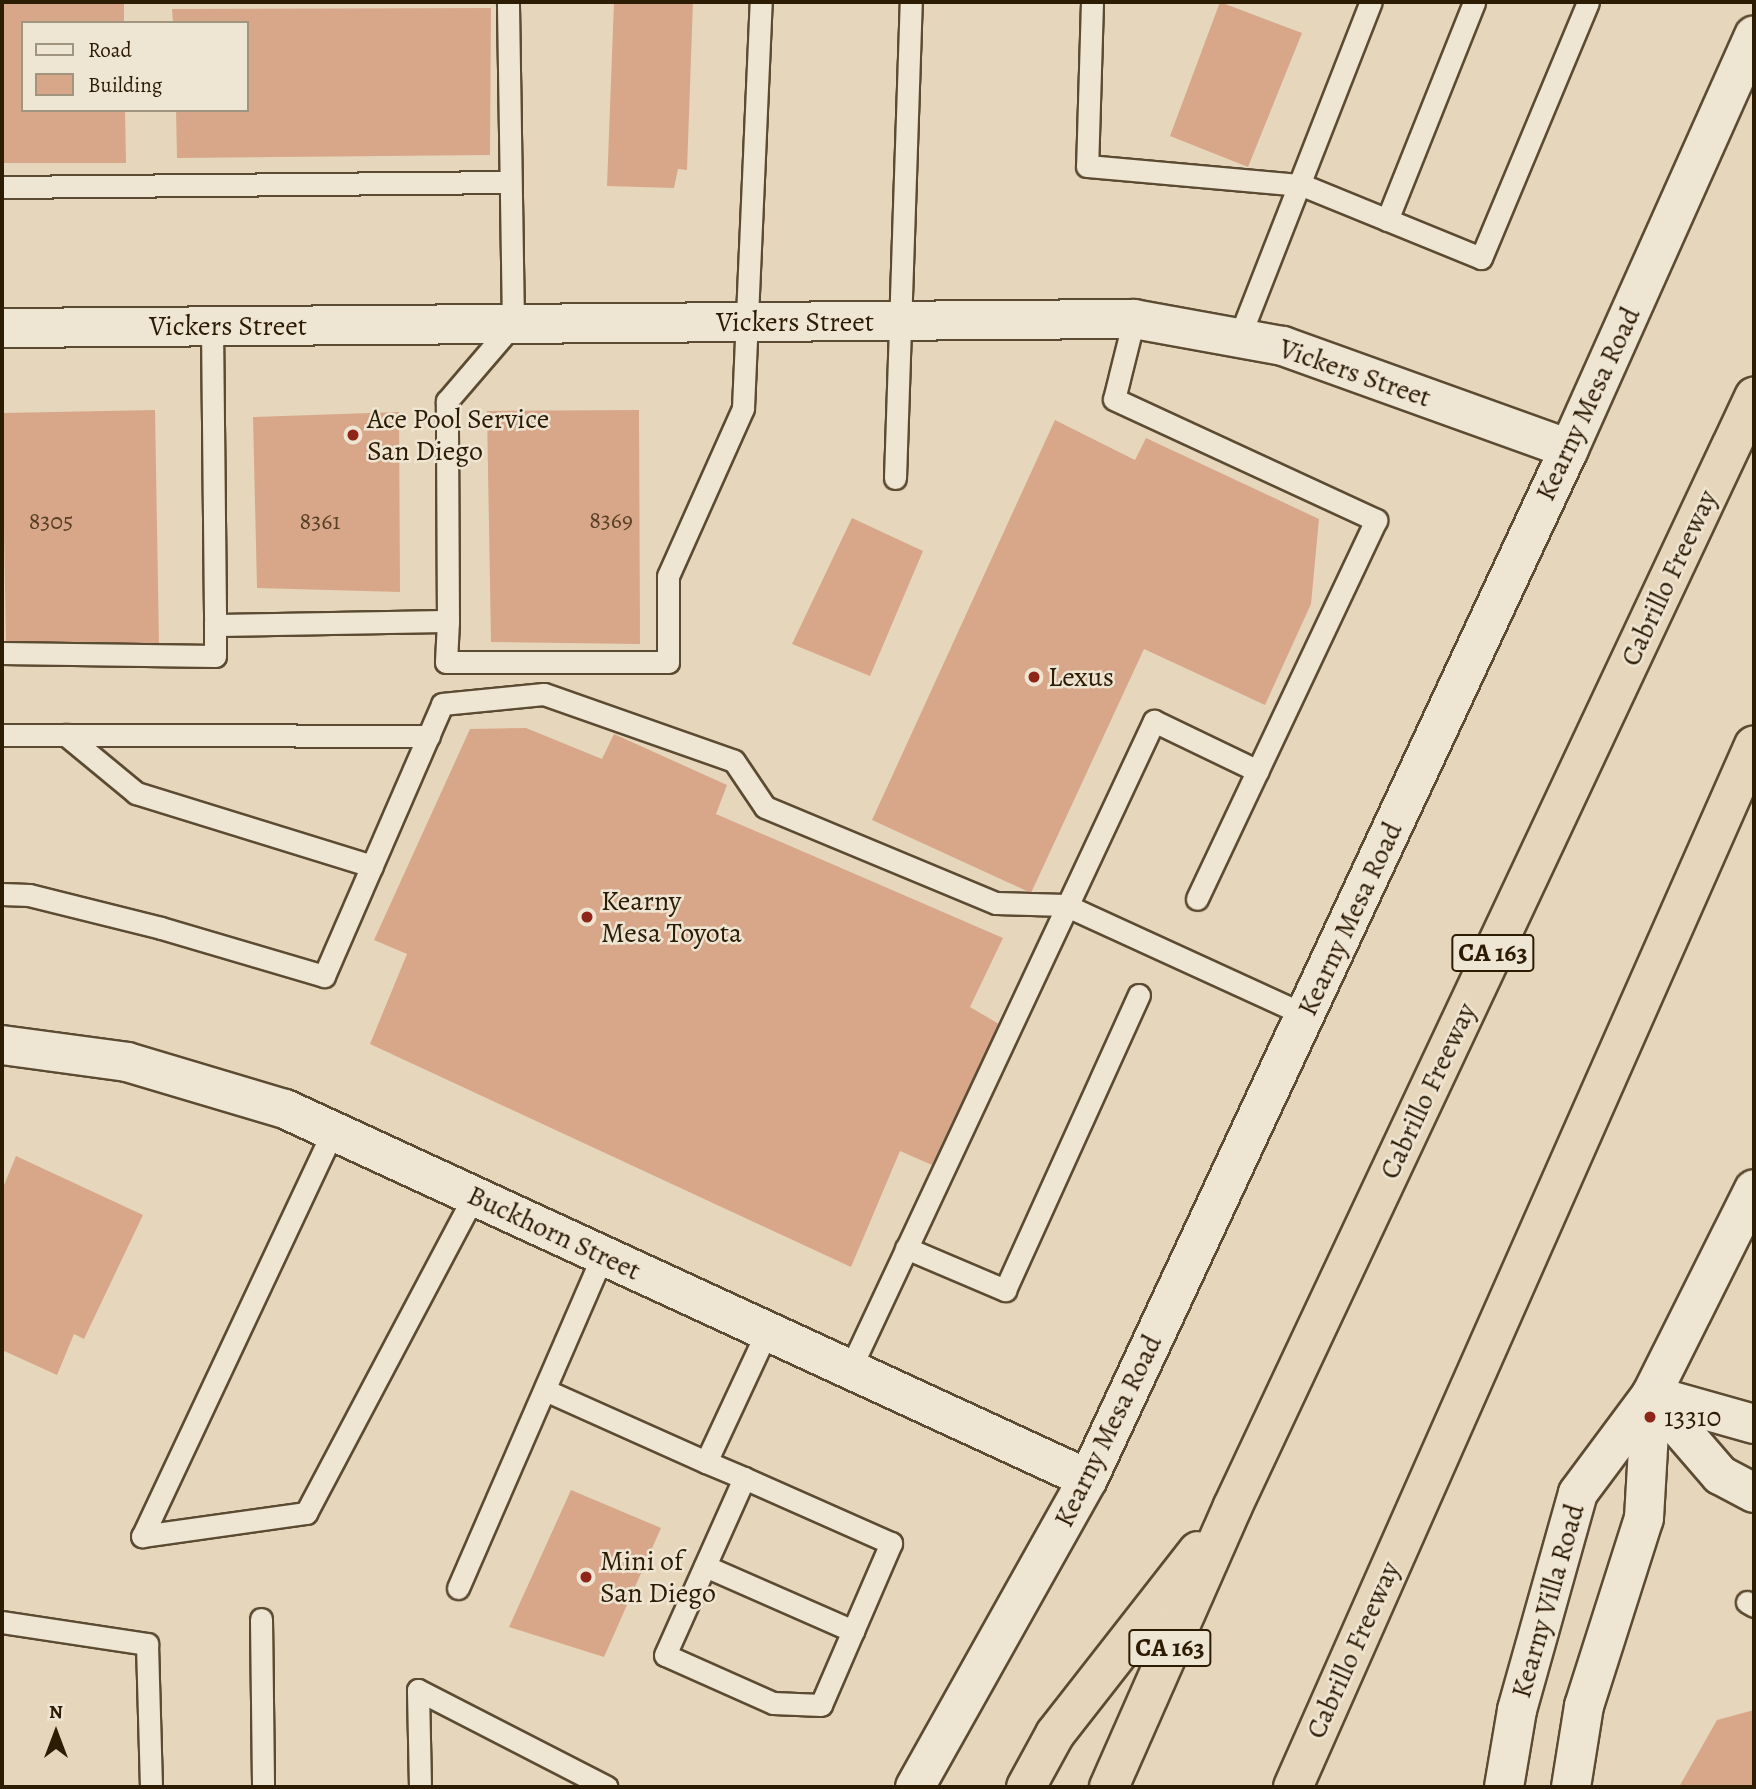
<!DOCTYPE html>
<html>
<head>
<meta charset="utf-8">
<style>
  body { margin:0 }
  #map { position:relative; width:1756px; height:1789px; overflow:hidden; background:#e6d7bc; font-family:Alegreya,serif }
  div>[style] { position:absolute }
  .building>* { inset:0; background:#d8a789 }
  .roads { filter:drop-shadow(2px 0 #5b4b32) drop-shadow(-2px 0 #5b4b32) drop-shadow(0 2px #5b4b32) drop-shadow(0 -2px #5b4b32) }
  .lane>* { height:21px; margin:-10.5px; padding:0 10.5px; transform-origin:10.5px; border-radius:10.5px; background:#efe5d3 }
  .street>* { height:38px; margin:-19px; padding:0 19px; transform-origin:19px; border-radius:19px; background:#efe5d3 }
  .secondary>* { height:38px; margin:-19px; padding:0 19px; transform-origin:19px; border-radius:19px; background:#efe5d3 }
  .highway>* { height:38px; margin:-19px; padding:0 19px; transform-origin:19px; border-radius:19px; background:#e6d7bc }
  .dots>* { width:19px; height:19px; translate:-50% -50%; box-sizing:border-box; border:4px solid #efe5d3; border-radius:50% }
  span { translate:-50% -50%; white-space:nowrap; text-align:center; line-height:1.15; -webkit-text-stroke:5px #efe5d3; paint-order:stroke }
  .number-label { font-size:24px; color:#583f25 }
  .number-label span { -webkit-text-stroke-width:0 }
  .shield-label span { padding:2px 5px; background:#efe5d3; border:2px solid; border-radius:5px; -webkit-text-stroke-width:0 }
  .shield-label { font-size:26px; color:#2d1c04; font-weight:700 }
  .street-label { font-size:28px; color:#2d1c04 }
  .poi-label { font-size:28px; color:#2d1c04 }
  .left { translate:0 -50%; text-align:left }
  .frame { position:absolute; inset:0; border:4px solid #2d1c04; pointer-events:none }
  .legend { position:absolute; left:21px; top:21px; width:228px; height:91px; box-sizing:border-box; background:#efe5d3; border:2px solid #a19580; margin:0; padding:9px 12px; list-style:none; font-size:21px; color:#2d1c04 }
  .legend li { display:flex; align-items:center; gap:14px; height:35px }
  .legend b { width:35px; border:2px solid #a19580 }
  .north { position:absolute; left:21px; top:1698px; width:70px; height:70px; -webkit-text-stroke:5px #efe5d3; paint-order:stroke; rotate:0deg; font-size:19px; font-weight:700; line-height:28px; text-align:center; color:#2d1c04 }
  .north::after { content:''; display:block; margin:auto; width:24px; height:32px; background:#2d1c04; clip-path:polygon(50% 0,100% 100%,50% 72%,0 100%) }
</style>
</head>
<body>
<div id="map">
  <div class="building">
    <i style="clip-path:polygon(2px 2px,124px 2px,124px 23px,23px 23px,23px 110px,125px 110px,126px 163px,2px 163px)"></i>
    <i style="clip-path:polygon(614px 2px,693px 2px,687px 170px,678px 169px,674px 188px,607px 186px)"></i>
    <i style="clip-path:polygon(1220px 2px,1302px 33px,1248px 167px,1170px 136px)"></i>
    <i style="clip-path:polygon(491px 8px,490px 155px,177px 158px,176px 110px,247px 110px,247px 23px,173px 23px,172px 9px)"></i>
    <i style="clip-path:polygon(155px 410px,159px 644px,6px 646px,2px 413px)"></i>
    <i style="clip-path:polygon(639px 410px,640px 644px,491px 642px,487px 411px)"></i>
    <i style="clip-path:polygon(399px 412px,400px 592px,257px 588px,253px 417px)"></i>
    <i style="clip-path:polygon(1055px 420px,1135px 460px,1146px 438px,1319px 519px,1311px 604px,1265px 705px,1144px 649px,1031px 893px,872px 820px)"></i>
    <i style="clip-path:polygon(852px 518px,923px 551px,870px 676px,792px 644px)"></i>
    <i style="clip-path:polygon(526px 728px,602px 759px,614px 734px,727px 785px,716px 814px,1003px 938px,970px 1007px,999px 1024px,932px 1165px,900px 1151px,851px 1267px,370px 1044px,407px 954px,374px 940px,470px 729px)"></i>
    <i style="clip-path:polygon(16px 1156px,143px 1215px,84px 1339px,74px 1334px,57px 1375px,2px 1350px,2px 1190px)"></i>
    <i style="clip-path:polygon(571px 1490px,661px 1528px,604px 1657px,509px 1627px)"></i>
    <i style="clip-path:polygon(1754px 1710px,1754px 1787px,1679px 1787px,1717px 1720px)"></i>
  </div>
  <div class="roads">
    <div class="lane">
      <i style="left:1092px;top:2px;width:164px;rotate:91.7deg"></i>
      <i style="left:1087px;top:166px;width:216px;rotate:5.1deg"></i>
      <i style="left:1302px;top:185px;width:193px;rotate:22.2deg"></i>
      <i style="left:1481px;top:258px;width:277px;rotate:-67.3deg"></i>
      <i style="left:2px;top:187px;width:508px;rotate:-0.56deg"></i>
      <i style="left:1387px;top:220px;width:235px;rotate:-68.2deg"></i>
      <i style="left:1134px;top:319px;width:82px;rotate:104deg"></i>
      <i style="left:1114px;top:399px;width:289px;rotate:24.8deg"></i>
      <i style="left:1376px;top:520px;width:419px;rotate:115.3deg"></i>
      <i style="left:212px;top:327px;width:298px;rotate:89.4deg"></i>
      <i style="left:215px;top:625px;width:233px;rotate:-1deg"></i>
      <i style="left:448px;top:621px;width:220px;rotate:-90.3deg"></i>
      <i style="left:447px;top:401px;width:101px;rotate:-49.4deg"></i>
      <i style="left:513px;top:324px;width:322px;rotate:-90.9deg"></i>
      <i style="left:1239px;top:338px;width:361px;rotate:-68.6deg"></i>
      <i style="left:895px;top:478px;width:476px;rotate:-88.1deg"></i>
      <i style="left:448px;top:621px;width:41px;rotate:92.8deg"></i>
      <i style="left:446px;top:662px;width:222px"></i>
      <i style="left:668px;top:662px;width:86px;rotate:-90deg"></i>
      <i style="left:668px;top:576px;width:184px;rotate:-65.9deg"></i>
      <i style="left:743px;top:408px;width:406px;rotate:-87.5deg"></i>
      <i style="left:2px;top:653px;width:213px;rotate:0.8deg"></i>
      <i style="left:215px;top:656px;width:31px;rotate:-90deg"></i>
      <i style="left:2px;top:735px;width:427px;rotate:0.1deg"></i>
      <i style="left:66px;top:735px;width:91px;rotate:39.6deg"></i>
      <i style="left:136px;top:793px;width:247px;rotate:17.2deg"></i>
      <i style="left:2px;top:894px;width:27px;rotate:2deg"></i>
      <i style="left:29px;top:895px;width:136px;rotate:14deg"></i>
      <i style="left:161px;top:928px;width:170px;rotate:16.4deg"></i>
      <i style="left:324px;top:976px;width:296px;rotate:-66.5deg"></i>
      <i style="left:442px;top:704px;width:102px;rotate:-5.6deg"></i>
      <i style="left:544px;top:694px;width:201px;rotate:19.4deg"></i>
      <i style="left:734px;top:761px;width:55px;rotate:56deg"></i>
      <i style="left:765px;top:807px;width:250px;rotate:22.6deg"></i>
      <i style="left:996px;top:903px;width:69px;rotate:1.7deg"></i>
      <i style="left:1065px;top:905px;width:264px;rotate:24.6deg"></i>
      <i style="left:333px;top:1131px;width:448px;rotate:115.2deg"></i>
      <i style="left:142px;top:1536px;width:166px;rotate:-8deg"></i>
      <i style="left:306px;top:1513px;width:359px;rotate:-62.1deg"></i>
      <i style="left:906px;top:1248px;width:108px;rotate:23deg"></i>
      <i style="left:1005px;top:1290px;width:324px;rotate:-65.6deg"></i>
      <i style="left:850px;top:1369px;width:716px;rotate:-64.87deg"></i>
      <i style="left:1154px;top:721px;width:115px;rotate:25.7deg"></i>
      <i style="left:545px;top:1390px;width:176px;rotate:24.1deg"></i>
      <i style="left:706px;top:1462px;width:41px;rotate:22.8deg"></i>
      <i style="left:744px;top:1478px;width:161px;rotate:23.9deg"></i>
      <i style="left:891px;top:1543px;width:176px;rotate:113.4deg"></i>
      <i style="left:821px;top:1705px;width:48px;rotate:-177.6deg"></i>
      <i style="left:773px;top:1703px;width:118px;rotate:-156deg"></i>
      <i style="left:665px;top:1655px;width:194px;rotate:-65.9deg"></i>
      <i style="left:706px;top:1462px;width:145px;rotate:-65deg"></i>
      <i style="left:705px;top:1566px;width:162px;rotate:23.7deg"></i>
      <i style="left:458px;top:1588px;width:363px;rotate:-66.5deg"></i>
      <i style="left:1747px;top:1602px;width:8px;rotate:30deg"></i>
      <i style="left:261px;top:1619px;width:168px;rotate:89.3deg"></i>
      <i style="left:2px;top:1622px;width:147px;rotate:8.6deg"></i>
      <i style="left:147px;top:1644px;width:143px;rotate:88.4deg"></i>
      <i style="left:420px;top:1787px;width:97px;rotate:-91.2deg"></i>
      <i style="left:418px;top:1690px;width:212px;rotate:27.2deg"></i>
    </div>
    <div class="street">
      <i style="left:2px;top:328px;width:1132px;rotate:-0.46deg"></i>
      <i style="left:1134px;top:319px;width:151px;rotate:10.3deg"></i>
      <i style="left:1283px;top:346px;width:304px;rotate:19.8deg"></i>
      <i style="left:2px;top:1045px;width:126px;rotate:7.7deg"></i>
      <i style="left:127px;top:1062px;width:165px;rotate:16.6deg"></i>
      <i style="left:285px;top:1109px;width:884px;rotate:24.74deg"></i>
    </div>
    <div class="secondary">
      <i style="left:1651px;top:1395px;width:106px;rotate:49.2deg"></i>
      <i style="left:1720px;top:1475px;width:38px;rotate:28deg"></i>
      <i style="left:1651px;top:1395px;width:107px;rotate:15.7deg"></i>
      <i style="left:915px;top:1787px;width:353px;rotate:-60.7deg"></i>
      <i style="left:1088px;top:1479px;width:1137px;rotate:-64.97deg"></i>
      <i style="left:1569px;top:449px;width:453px;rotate:-65.9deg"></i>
      <i style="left:1504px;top:1787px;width:78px;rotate:-80.4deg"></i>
      <i style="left:1517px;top:1710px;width:225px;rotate:-74.3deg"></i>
      <i style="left:1578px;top:1493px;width:122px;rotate:-53.3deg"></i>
      <i style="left:1651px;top:1395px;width:230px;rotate:-63.4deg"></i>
      <i style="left:1571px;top:1787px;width:82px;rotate:-80.9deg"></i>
      <i style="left:1584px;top:1706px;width:197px;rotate:-72.3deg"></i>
      <i style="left:1644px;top:1518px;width:123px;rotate:-86.7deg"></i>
    </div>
    <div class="highway">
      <i style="left:1026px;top:1787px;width:60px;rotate:-61.3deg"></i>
      <i style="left:1055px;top:1734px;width:232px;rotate:-52deg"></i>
      <i style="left:1109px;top:1787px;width:305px;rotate:-66.2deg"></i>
      <i style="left:1232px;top:1508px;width:1228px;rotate:-64.83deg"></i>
      <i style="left:1293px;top:1787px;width:1139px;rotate:-66.13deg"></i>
    </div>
  </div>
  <div class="dots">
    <i style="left:353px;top:435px;background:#8f2418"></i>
    <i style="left:1034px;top:677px;background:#8f2418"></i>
    <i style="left:587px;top:917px;background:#8f2418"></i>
    <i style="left:1650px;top:1417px;background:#8f2418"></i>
    <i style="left:586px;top:1577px;background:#8f2418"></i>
  </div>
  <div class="number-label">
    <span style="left:611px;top:521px">8369</span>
    <span style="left:51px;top:522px">8305</span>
    <span style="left:320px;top:522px">8361</span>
  </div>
  <div class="shield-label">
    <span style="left:1493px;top:953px">CA 163</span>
    <span style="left:1170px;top:1648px">CA 163</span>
  </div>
  <div class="street-label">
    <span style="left:795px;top:322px">Vickers Street</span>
    <span style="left:228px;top:326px">Vickers Street</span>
    <span style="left:1355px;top:373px;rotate:19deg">Vickers Street</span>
    <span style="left:1588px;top:404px;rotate:-65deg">Kearny Mesa Road</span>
    <span style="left:1669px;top:578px;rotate:-65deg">Cabrillo Freeway</span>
    <span style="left:1350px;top:919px;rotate:-65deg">Kearny Mesa Road</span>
    <span style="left:1428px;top:1091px;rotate:-65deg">Cabrillo Freeway</span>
    <span style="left:554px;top:1233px;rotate:25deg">Buckhorn Street</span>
    <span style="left:1108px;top:1431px;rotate:-64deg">Kearny Mesa Road</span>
    <span style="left:1548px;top:1601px;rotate:-74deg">Kearny Villa Road</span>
    <span style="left:1353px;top:1650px;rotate:-66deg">Cabrillo Freeway</span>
  </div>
  <div class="poi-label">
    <span class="left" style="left:367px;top:435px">Ace Pool Service<br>San Diego</span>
    <span class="left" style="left:1048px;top:677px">Lexus</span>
    <span class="left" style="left:601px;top:917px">Kearny<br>Mesa Toyota</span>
    <span class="left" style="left:1664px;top:1417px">13310</span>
    <span class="left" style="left:600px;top:1577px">Mini of<br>San Diego</span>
  </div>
  <div class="frame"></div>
  <ul class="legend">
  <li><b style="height:9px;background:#efe5d3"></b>Road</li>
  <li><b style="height:19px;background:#d8a789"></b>Building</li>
  </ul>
  <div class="north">N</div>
</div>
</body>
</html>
